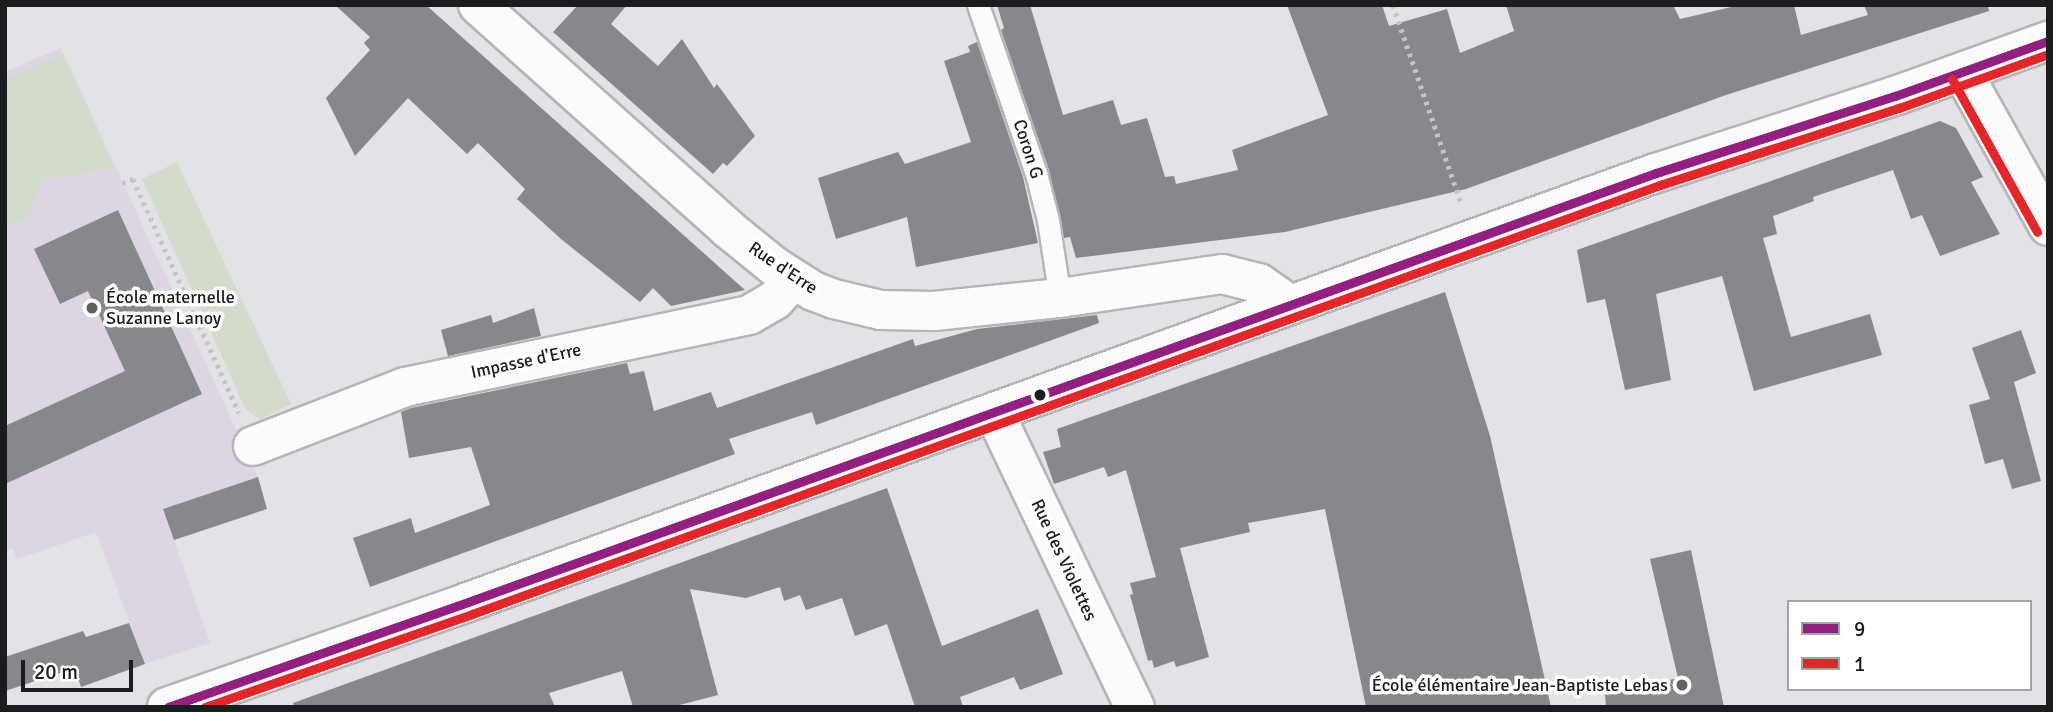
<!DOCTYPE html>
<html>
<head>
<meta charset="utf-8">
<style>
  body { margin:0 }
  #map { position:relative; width:2053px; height:712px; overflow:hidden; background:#e2e2e7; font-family:Signika,sans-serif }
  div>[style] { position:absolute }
  .education>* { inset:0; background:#ddd6e2 }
  .green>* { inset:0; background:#d3dccb }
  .building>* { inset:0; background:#87888b }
  .path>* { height:4.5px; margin-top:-2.25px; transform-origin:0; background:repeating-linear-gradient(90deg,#c4c4c4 0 3.5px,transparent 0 8.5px) }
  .roads { filter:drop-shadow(2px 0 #b5b5b9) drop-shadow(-2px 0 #b5b5b9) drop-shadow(0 2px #b5b5b9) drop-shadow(0 -2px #b5b5b9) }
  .lane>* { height:21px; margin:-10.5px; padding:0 10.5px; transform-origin:10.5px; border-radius:10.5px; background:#fbfbfb }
  .street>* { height:38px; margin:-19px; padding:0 19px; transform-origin:19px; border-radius:19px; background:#fbfbfb }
  .secondary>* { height:38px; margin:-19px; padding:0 19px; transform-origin:19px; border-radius:19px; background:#fbfbfb }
  .primary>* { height:38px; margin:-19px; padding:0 19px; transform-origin:19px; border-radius:19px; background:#fbfbfb }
  .bus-1>* { height:9px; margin:-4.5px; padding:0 4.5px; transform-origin:4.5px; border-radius:4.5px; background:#931f80 }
  .bus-2>* { height:9px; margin:-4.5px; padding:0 4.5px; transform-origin:4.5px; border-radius:4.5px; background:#e42629 }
  .dots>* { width:19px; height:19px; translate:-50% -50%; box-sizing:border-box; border:4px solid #fff; border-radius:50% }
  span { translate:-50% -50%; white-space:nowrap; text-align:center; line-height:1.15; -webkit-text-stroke:7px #fff; paint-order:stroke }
  .street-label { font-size:18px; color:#1b1c1e }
  .poi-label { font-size:18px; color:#1b1c1e }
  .left { translate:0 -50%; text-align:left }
  .right { translate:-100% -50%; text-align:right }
  .frame { position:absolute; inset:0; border:7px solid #1b1c1e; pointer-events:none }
  .legend { position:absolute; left:1787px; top:600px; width:245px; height:91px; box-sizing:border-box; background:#fff; border:2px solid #a4a4a5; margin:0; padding:9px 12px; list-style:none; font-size:21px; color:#1b1c1e }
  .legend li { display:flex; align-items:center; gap:14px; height:35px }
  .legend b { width:35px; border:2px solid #a4a4a5 }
  .scale { position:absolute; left:21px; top:660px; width:112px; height:32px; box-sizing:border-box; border:4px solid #1b1c1e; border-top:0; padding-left:9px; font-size:21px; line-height:24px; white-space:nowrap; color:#1b1c1e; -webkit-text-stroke:5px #fff; paint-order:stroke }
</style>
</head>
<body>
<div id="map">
  <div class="education">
    <i style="clip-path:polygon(61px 48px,258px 477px,163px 509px,210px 643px,145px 664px,96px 532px,17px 559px,13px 549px,5px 551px,5px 72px)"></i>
  </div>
  <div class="green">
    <i style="clip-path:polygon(63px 54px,115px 168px,42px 179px,28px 217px,5px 228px,5px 79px)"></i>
    <i style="clip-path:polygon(177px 162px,291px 404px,260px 420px,245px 408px,142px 179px)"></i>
  </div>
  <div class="building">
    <i style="clip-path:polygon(335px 5px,426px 5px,745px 290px,671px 306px,653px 288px,640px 302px,561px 239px,517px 199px,525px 189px,478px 143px,467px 154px,408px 98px,355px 156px,326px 98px,370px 50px,364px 43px,370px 37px)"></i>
    <i style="clip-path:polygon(578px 5px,627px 5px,611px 24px,658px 66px,682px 39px,714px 88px,717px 84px,755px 136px,727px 166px,723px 163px,713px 174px,553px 32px)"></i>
    <i style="clip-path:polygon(997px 5px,1030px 5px,1063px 115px,1113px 100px,1121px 125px,1147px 118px,1165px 177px,1174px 176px,1176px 184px,1238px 170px,1232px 150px,1328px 115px,1287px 5px,1382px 5px,1389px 26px,1447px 9px,1460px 53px,1514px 31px,1506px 5px,1673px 5px,1680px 19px,1740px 5px,1794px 5px,1801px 35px,1868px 15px,1864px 5px,1988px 5px,1989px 11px,1726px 95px,1466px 189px,1285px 232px,1076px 258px,1070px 237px,1064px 238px,1049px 170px,1001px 30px,1004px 28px)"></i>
    <i style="clip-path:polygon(977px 42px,1023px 177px,1038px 243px,916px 267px,907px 217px,836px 239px,818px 178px,898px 152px,905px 164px,971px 142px,944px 61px,970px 52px,968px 46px)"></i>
    <i style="clip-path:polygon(1940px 121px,1956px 128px,1983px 177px,1971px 182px,2000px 234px,1940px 256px,1922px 215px,1911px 219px,1893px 170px,1813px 197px,1814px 201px,1773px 216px,1777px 234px,1763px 238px,1791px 337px,1870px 314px,1882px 355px,1754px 391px,1722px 276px,1656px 294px,1671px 380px,1625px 390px,1605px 299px,1587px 303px,1577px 250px)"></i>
    <i style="clip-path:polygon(118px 210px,202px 394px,5px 484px,5px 426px,125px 371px,88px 291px,60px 304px,34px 249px)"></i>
    <i style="clip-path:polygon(1445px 292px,1490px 436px,1551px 707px,1366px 707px,1325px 509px,1248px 523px,1250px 532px,1180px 548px,1209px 657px,1176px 667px,1174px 661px,1154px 668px,1152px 660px,1148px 661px,1130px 595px,1133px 594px,1130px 583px,1156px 577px,1126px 470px,1108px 477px,1104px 467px,1054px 484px,1043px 452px,1061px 447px,1057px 429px)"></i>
    <i style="clip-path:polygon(534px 308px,541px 336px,448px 356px,441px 330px,491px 315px,493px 323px)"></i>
    <i style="clip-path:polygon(1097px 315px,1099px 323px,816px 425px,812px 412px,729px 439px,735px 454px,370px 587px,353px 538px,411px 518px,415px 533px,490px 505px,471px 447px,409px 458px,401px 412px,411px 408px,627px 363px,630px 374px,644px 371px,654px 411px,711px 392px,717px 408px,913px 339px,915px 346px,977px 329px)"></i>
    <i style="clip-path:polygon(2021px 330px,2036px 373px,2014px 382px,2041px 481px,2012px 489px,2003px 459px,1985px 464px,1969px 405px,1990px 399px,1972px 348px)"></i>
    <i style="clip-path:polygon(258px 477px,267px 509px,174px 540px,163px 509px)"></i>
    <i style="clip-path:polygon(887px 488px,942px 646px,1038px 609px,1063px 674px,1020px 690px,1014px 677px,960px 697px,963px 707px,915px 707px,887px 624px,855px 636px,842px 598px,806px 610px,800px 595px,784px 601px,780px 587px,746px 598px,690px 589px,718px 695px,672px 707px,633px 707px,622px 671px,549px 693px,555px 707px,294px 707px,293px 703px)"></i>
    <i style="clip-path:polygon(1691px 550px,1724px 707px,1606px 707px,1605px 695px,1678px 678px,1650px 559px)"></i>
    <i style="clip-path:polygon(129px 623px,145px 664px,81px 687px,75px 668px,5px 691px,5px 657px,83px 631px,86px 637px)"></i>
  </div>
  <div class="path">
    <i style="left:1393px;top:5px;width:209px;rotate:71deg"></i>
    <i style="left:122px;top:183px;width:12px;rotate:-20deg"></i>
    <i style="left:133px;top:179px;width:257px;rotate:65.6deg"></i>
  </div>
  <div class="roads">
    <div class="lane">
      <i style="left:978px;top:5px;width:178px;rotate:71deg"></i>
      <i style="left:1036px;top:173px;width:49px;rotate:75.7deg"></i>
      <i style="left:1048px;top:220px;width:79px;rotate:81.3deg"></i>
    </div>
    <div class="street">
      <i style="left:1963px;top:73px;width:175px;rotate:60.9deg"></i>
      <i style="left:994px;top:412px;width:327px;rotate:64.5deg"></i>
      <i style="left:253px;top:446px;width:163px;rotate:-21.2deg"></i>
      <i style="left:405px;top:387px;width:351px;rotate:-11.8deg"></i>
      <i style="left:749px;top:315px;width:30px;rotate:-30deg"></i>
      <i style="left:775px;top:300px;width:28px;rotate:-48deg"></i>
    </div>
    <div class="secondary">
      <i style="left:478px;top:5px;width:334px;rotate:41.8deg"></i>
      <i style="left:727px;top:228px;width:60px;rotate:39deg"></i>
      <i style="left:774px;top:266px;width:46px;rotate:32.7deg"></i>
      <i style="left:813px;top:291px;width:22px;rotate:21deg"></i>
      <i style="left:834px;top:299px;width:48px;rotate:13.2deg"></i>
      <i style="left:881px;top:310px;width:53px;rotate:1.1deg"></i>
      <i style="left:934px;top:311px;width:127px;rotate:-5.9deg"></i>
      <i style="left:1060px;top:298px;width:164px;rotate:-8.4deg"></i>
      <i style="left:1222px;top:274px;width:38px;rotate:14deg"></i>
      <i style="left:1259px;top:283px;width:38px;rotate:35deg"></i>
    </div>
    <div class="primary">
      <i style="left:167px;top:707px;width:319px;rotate:-19.2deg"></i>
      <i style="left:468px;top:602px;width:1263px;rotate:-19.86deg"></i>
      <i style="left:1656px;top:173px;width:251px;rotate:-17.9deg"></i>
      <i style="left:1895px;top:96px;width:163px;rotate:-19.8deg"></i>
    </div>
  </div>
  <div class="bus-1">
    <i style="left:168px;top:707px;width:318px;rotate:-19.3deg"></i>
    <i style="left:468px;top:602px;width:1263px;rotate:-19.86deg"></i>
    <i style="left:1656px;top:173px;width:251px;rotate:-17.9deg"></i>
    <i style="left:1895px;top:96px;width:163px;rotate:-19.8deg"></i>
  </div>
  <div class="bus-2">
    <i style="left:1952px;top:79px;width:175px;rotate:60.9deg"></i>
    <i style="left:205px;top:707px;width:283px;rotate:-19.2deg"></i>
    <i style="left:472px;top:614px;width:1263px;rotate:-19.86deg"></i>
    <i style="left:1660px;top:185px;width:251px;rotate:-17.9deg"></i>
    <i style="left:1899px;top:108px;width:158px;rotate:-19.9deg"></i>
  </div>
  <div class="dots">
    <i style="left:92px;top:308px;background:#616164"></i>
    <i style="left:1040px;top:395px;background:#1b1c1e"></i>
    <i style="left:1682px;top:685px;background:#616164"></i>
  </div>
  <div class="street-label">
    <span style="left:1028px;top:149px;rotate:72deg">Coron G</span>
    <span style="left:783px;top:268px;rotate:34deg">Rue d'Erre</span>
    <span style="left:526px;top:361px;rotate:-12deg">Impasse d'Erre</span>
    <span style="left:1064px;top:560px;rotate:65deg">Rue des Violettes</span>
  </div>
  <div class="poi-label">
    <span class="left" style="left:106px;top:308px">École maternelle<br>Suzanne Lanoy</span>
    <span class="right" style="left:1668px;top:685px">École élémentaire Jean-Baptiste Lebas</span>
  </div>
  <div class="frame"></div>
  <ul class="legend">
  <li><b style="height:9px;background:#931f80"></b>9</li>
  <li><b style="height:9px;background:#e42629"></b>1</li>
  </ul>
  <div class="scale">20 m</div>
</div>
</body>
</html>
